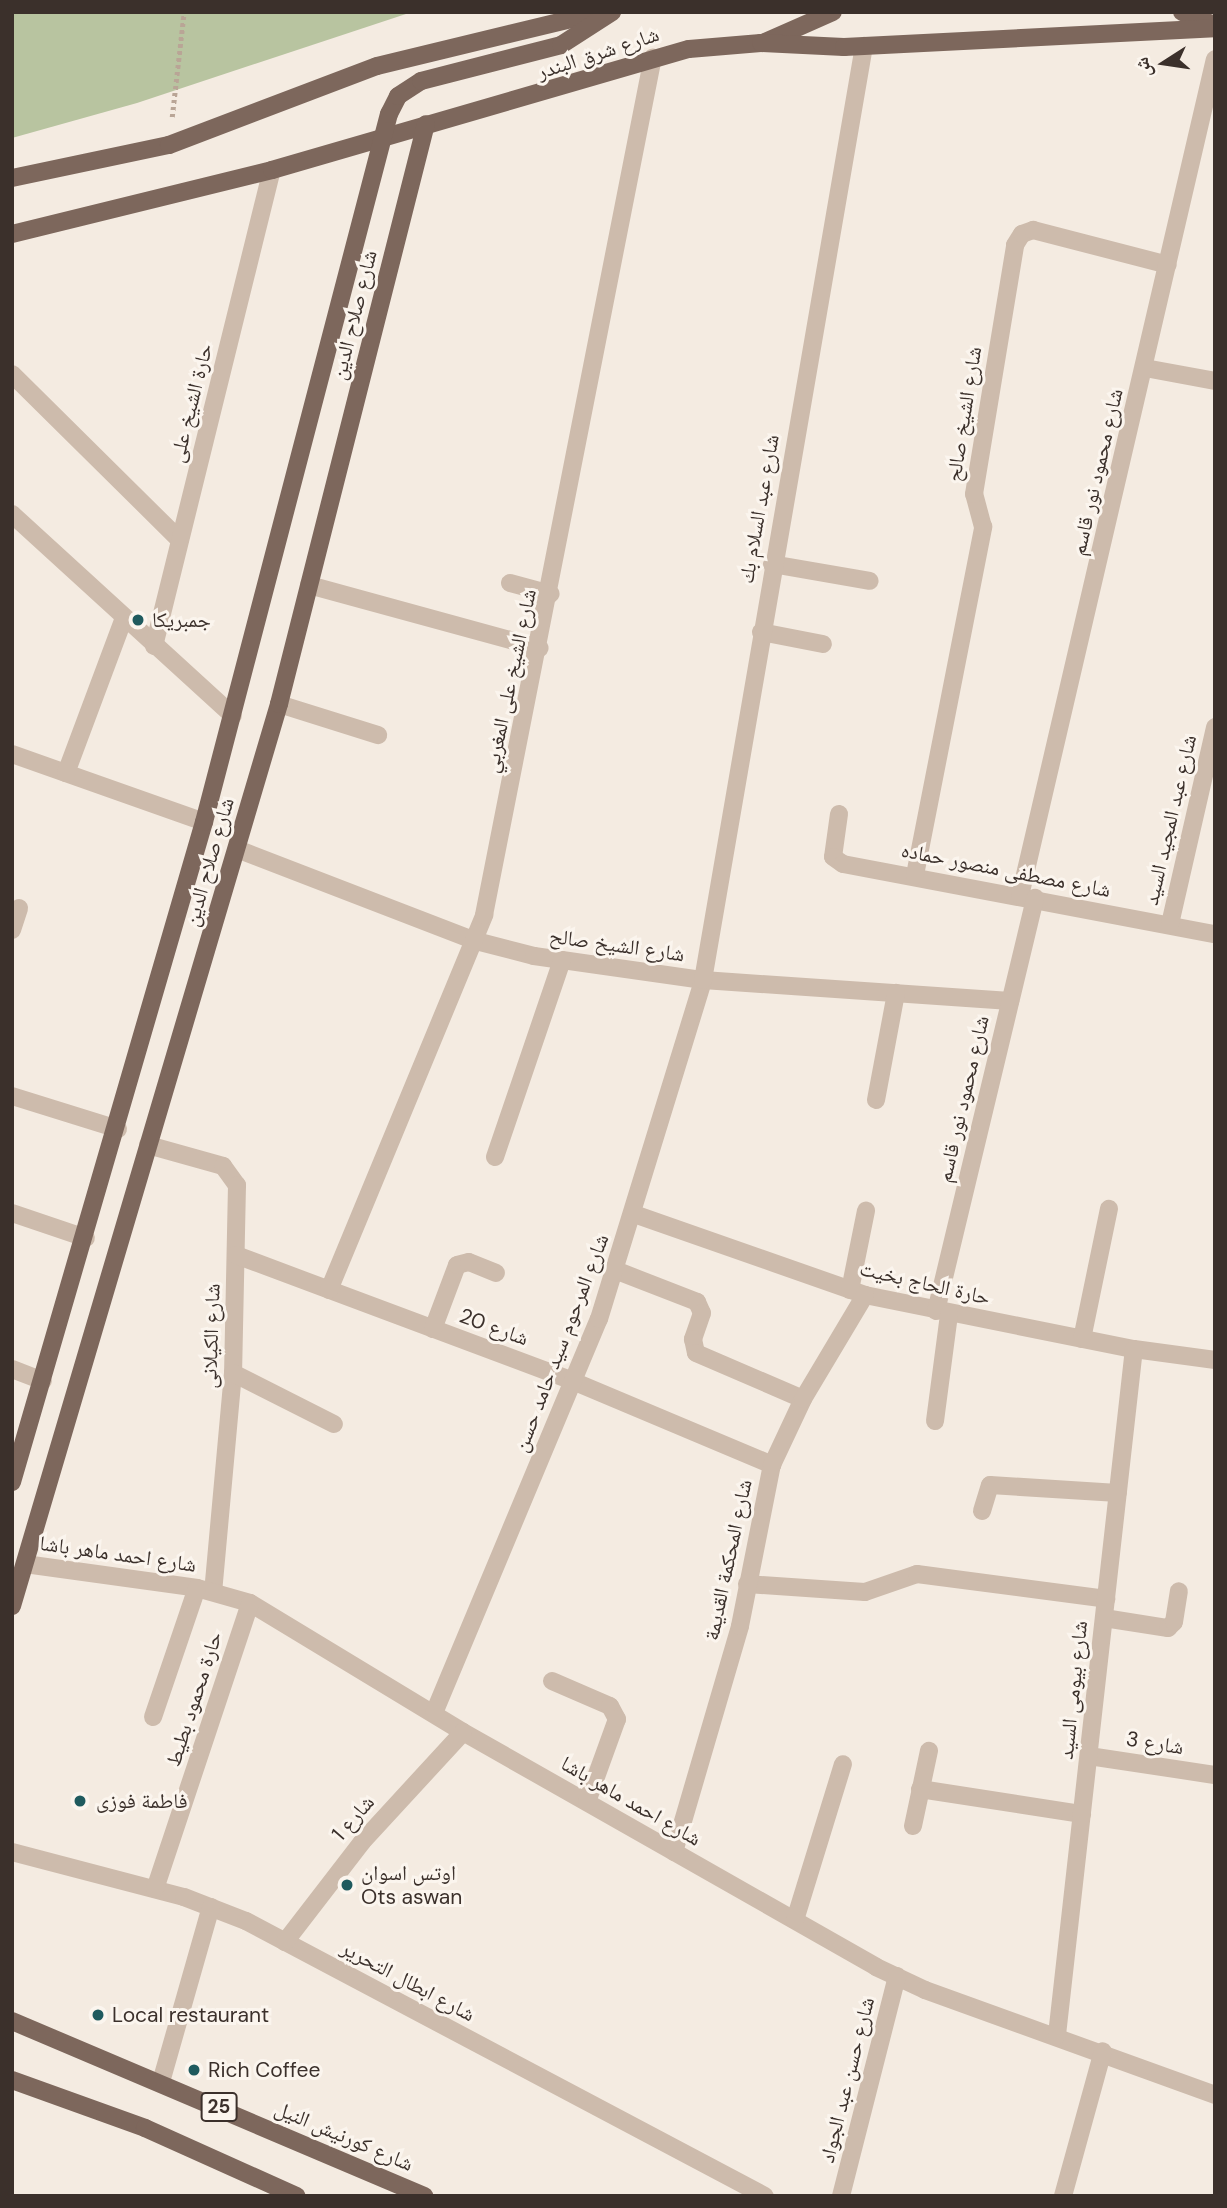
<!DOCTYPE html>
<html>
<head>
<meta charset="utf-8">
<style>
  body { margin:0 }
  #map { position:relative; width:1227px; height:2208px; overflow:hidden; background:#f4ebe1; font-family:"DM Sans","Noto Naskh Arabic",sans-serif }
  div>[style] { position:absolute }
  .green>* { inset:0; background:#b8c4a0 }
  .path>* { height:4.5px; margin-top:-2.25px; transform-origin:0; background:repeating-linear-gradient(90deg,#b9a596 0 3.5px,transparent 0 7px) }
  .minor>* { height:18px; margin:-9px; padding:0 9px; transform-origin:9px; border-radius:9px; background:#cdbbac }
  .major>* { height:18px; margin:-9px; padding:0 9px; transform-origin:9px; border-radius:9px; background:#7d675c }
  .dots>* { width:19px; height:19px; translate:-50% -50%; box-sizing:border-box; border:4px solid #fbf5ee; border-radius:50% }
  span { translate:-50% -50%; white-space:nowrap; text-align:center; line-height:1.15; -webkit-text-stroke:6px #fbf5ee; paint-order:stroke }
  .shield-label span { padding:2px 5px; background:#fbf5ee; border:2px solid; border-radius:5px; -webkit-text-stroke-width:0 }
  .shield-label { font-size:19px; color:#3b302b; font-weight:700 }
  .street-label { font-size:21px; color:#3b302b }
  .poi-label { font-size:21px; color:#3b302b }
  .left { translate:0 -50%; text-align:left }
  .frame { position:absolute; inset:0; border:14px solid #3b302b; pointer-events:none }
  .north { position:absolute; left:1129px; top:28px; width:70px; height:70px; -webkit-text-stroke:5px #fbf5ee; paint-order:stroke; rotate:258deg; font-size:19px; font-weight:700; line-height:28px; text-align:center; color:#3b302b }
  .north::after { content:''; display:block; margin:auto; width:24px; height:32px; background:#3b302b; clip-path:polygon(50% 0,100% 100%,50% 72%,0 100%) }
</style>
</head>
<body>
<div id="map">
  <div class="green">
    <i style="clip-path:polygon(12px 12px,412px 12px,137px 103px,12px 138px)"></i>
  </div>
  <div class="path">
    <i style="left:172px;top:117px;width:106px;rotate:-83.5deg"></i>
  </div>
  <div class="minor">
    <i style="left:1145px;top:368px;width:71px;rotate:10.5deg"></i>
    <i style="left:12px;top:374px;width:236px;rotate:44.7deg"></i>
    <i style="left:12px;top:514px;width:299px;rotate:42.4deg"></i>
    <i style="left:772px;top:564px;width:99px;rotate:9.8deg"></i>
    <i style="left:510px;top:583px;width:42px;rotate:15deg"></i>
    <i style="left:309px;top:585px;width:239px;rotate:15.3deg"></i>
    <i style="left:761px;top:632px;width:63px;rotate:11deg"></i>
    <i style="left:154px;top:646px;width:490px;rotate:-76.1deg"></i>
    <i style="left:279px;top:704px;width:104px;rotate:17.4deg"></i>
    <i style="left:12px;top:754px;width:204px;rotate:19.5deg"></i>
    <i style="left:66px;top:773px;width:165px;rotate:-69.5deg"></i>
    <i style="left:839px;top:814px;width:43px;rotate:97.9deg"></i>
    <i style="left:833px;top:857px;width:12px;rotate:35deg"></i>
    <i style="left:843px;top:864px;width:379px;rotate:10.7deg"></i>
    <i style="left:237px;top:849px;width:256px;rotate:21.1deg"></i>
    <i style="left:476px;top:941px;width:60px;rotate:14.5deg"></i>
    <i style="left:534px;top:956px;width:171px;rotate:8.1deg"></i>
    <i style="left:703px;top:980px;width:308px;rotate:3.9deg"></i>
    <i style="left:915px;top:875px;width:355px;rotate:-78.9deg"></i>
    <i style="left:983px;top:527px;width:34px;rotate:-105deg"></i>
    <i style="left:974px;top:494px;width:252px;rotate:-80.6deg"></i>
    <i style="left:1015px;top:245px;width:13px;rotate:-58deg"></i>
    <i style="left:1022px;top:234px;width:12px;rotate:-20deg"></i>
    <i style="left:1033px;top:230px;width:139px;rotate:14.5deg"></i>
    <i style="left:1020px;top:896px;width:859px;rotate:-76.89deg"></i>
    <i style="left:1170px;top:924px;width:202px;rotate:-77.1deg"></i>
    <i style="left:12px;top:930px;width:23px;rotate:-72deg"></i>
    <i style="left:12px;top:1096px;width:111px;rotate:17.3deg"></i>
    <i style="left:876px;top:1100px;width:109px;rotate:-79.4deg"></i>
    <i style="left:148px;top:1145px;width:78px;rotate:15.6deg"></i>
    <i style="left:223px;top:1166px;width:24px;rotate:54deg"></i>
    <i style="left:237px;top:1185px;width:188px;rotate:91.2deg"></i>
    <i style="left:233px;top:1373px;width:219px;rotate:95.2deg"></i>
    <i style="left:495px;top:1157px;width:208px;rotate:-71.2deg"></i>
    <i style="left:12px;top:1213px;width:78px;rotate:18.7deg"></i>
    <i style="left:634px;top:1214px;width:245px;rotate:19.3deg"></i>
    <i style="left:865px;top:1295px;width:274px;rotate:11.4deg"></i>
    <i style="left:1134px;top:1349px;width:82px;rotate:7.7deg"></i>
    <i style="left:236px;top:1255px;width:362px;rotate:20.5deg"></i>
    <i style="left:575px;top:1382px;width:214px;rotate:22.8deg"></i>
    <i style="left:615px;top:1270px;width:88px;rotate:21.3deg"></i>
    <i style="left:697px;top:1302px;width:12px;rotate:66deg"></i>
    <i style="left:702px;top:1313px;width:28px;rotate:109deg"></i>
    <i style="left:693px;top:1339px;width:14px;rotate:78deg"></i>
    <i style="left:696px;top:1353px;width:116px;rotate:23.3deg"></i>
    <i style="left:329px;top:1290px;width:406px;rotate:-67.5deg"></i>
    <i style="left:484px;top:915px;width:874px;rotate:-78.86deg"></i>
    <i style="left:850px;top:1290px;width:81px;rotate:-78.6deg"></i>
    <i style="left:936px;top:1311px;width:425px;rotate:-76.5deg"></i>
    <i style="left:433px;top:1329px;width:68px;rotate:-69.4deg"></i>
    <i style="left:457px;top:1265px;width:12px;rotate:-14deg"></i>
    <i style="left:469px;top:1262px;width:29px;rotate:22deg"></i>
    <i style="left:1082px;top:1339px;width:133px;rotate:-78.3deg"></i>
    <i style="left:12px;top:1369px;width:33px;rotate:21deg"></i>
    <i style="left:233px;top:1373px;width:113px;rotate:26.8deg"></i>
    <i style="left:935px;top:1421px;width:108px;rotate:-82.5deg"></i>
    <i style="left:982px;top:1511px;width:27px;rotate:-73deg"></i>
    <i style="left:990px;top:1485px;width:128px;rotate:3.6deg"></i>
    <i style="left:25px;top:1564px;width:174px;rotate:7.9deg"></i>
    <i style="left:197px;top:1588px;width:55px;rotate:15.8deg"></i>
    <i style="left:250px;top:1603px;width:249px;rotate:31.2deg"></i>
    <i style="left:463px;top:1732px;width:475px;rotate:29.6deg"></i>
    <i style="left:876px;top:1967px;width:54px;rotate:25.1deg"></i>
    <i style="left:925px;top:1990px;width:308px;rotate:19.9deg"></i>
    <i style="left:747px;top:1584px;width:118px;rotate:3.9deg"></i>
    <i style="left:865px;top:1592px;width:55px;rotate:-19.1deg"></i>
    <i style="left:917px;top:1574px;width:191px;rotate:7.5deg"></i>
    <i style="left:1104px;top:1618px;width:65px;rotate:8.9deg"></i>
    <i style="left:1168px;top:1628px;width:8px;rotate:-45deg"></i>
    <i style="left:1174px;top:1622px;width:31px;rotate:-81deg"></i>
    <i style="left:552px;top:1681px;width:63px;rotate:23.3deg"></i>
    <i style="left:610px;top:1706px;width:15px;rotate:62deg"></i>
    <i style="left:617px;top:1719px;width:88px;rotate:109.9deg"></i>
    <i style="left:434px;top:1713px;width:427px;rotate:-67.3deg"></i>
    <i style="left:599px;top:1319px;width:355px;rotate:-72.9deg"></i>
    <i style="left:703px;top:980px;width:948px;rotate:-80.22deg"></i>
    <i style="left:153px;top:1717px;width:136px;rotate:-71.2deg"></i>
    <i style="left:1089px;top:1756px;width:127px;rotate:8.6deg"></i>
    <i style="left:920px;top:1789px;width:164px;rotate:8.8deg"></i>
    <i style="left:913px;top:1826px;width:77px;rotate:-78deg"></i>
    <i style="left:12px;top:1852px;width:178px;rotate:14.7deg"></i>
    <i style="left:184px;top:1897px;width:66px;rotate:21.2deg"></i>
    <i style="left:246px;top:1921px;width:587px;rotate:27.92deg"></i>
    <i style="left:674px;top:1852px;width:235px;rotate:-73.7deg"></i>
    <i style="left:740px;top:1626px;width:164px;rotate:-78.8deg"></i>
    <i style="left:772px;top:1465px;width:73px;rotate:-64.8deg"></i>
    <i style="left:803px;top:1399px;width:121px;rotate:-59.2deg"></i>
    <i style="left:155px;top:1889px;width:301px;rotate:-71.6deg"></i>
    <i style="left:795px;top:1920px;width:163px;rotate:-72.9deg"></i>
    <i style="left:285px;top:1942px;width:126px;rotate:-52.4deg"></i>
    <i style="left:362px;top:1842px;width:149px;rotate:-47.4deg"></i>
    <i style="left:1057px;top:2035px;width:690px;rotate:-83.6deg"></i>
    <i style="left:161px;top:2082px;width:182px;rotate:-74.1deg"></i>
    <i style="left:841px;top:2196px;width:227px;rotate:-75.7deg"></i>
    <i style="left:1063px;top:2196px;width:150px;rotate:-74.6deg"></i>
  </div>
  <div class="major">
    <i style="left:1182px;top:12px;width:35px;rotate:22deg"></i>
    <i style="left:765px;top:42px;width:74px;rotate:-23.8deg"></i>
    <i style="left:12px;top:178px;width:160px;rotate:-11.9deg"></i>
    <i style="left:169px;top:145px;width:222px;rotate:-20.8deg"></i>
    <i style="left:377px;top:66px;width:230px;rotate:-13.6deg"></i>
    <i style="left:12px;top:234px;width:268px;rotate:-13.8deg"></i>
    <i style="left:272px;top:170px;width:434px;rotate:-16.2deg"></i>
    <i style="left:689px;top:49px;width:72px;rotate:-4.8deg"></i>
    <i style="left:761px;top:43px;width:83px;rotate:2.8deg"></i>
    <i style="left:844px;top:47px;width:371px;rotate:-2.9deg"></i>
    <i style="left:12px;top:1482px;width:687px;rotate:-73.78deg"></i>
    <i style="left:204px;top:822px;width:732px;rotate:-75.36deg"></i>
    <i style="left:389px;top:114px;width:20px;rotate:-63deg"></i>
    <i style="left:398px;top:96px;width:27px;rotate:-33deg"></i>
    <i style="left:421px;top:81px;width:145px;rotate:-14.4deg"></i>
    <i style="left:561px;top:45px;width:61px;rotate:-32.9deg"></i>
    <i style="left:12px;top:1606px;width:941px;rotate:-73.51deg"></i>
    <i style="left:279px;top:704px;width:598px;rotate:-75.78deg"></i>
    <i style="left:12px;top:2021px;width:448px;rotate:23deg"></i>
    <i style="left:12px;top:2080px;width:141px;rotate:19.8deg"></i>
    <i style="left:145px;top:2128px;width:166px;rotate:24.2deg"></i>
  </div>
  <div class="dots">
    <i style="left:138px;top:620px;background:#1f5a5e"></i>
    <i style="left:80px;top:1801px;background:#1f5a5e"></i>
    <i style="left:347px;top:1885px;background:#1f5a5e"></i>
    <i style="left:98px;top:2015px;background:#1f5a5e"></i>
    <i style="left:194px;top:2070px;background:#1f5a5e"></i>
  </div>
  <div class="shield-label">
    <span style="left:219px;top:2107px">25</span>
  </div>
  <div class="street-label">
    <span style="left:598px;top:53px;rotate:-18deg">شارع شرق البندر</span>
    <span style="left:354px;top:315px;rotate:-76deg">شارع صلاح الدين</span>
    <span style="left:191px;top:403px;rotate:-76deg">حارة الشيخ على</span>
    <span style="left:964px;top:414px;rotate:-81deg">شارع الشيخ صالح</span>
    <span style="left:1097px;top:472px;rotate:-77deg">شارع محمود نور قاسم</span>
    <span style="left:759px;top:509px;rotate:-80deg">شارع عبد السلام بك</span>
    <span style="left:510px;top:681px;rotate:-78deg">شارع الشيخ على المغربي</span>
    <span style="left:1170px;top:820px;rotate:-77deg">شارع عبد المجيد السيد</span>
    <span style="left:209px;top:862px;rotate:-74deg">شارع صلاح الدين</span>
    <span style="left:1006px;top:870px;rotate:11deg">شارع مصطفى منصور حماده</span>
    <span style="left:617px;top:945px;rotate:8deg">شارع الشيخ صالح</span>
    <span style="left:963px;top:1099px;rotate:-77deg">شارع محمود نور قاسم</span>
    <span style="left:925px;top:1283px;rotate:13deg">حارة الحاج بخيت</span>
    <span style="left:494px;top:1327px;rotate:20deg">شارع 20</span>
    <span style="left:211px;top:1336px;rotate:-88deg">شارع الكيلانى</span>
    <span style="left:561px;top:1343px;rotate:-69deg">شارع المرحوم سيد حامد حسن</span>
    <span style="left:118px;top:1554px;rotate:8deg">شارع احمد ماهر باشا</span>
    <span style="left:728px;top:1560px;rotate:-78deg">شارع المحكمة القديمة</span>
    <span style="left:1073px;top:1690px;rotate:-84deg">شارع بيومى السيد</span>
    <span style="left:194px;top:1699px;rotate:-72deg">حارة محمود بطيط</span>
    <span style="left:1155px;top:1743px;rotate:9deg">شارع 3</span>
    <span style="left:631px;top:1801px;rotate:30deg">شارع احمد ماهر باشا</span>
    <span style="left:353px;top:1818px;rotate:-49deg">شارع 1</span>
    <span style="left:408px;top:1981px;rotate:28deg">شارع ابطال التحرير</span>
    <span style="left:847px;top:2080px;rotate:-76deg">شارع حسن عبد الجواد</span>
    <span style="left:344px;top:2136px;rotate:23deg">شارع كورنيش النيل</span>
  </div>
  <div class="poi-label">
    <span class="left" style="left:152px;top:620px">جمبريكا</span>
    <span class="left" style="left:96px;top:1801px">فاطمة فوزى</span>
    <span class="left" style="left:361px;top:1885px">اوتس اسوان<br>Ots aswan</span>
    <span class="left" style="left:112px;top:2015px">Local restaurant</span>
    <span class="left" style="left:208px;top:2070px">Rich Coffee</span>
  </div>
  <div class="frame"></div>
  <div class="north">ش</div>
</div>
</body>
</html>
